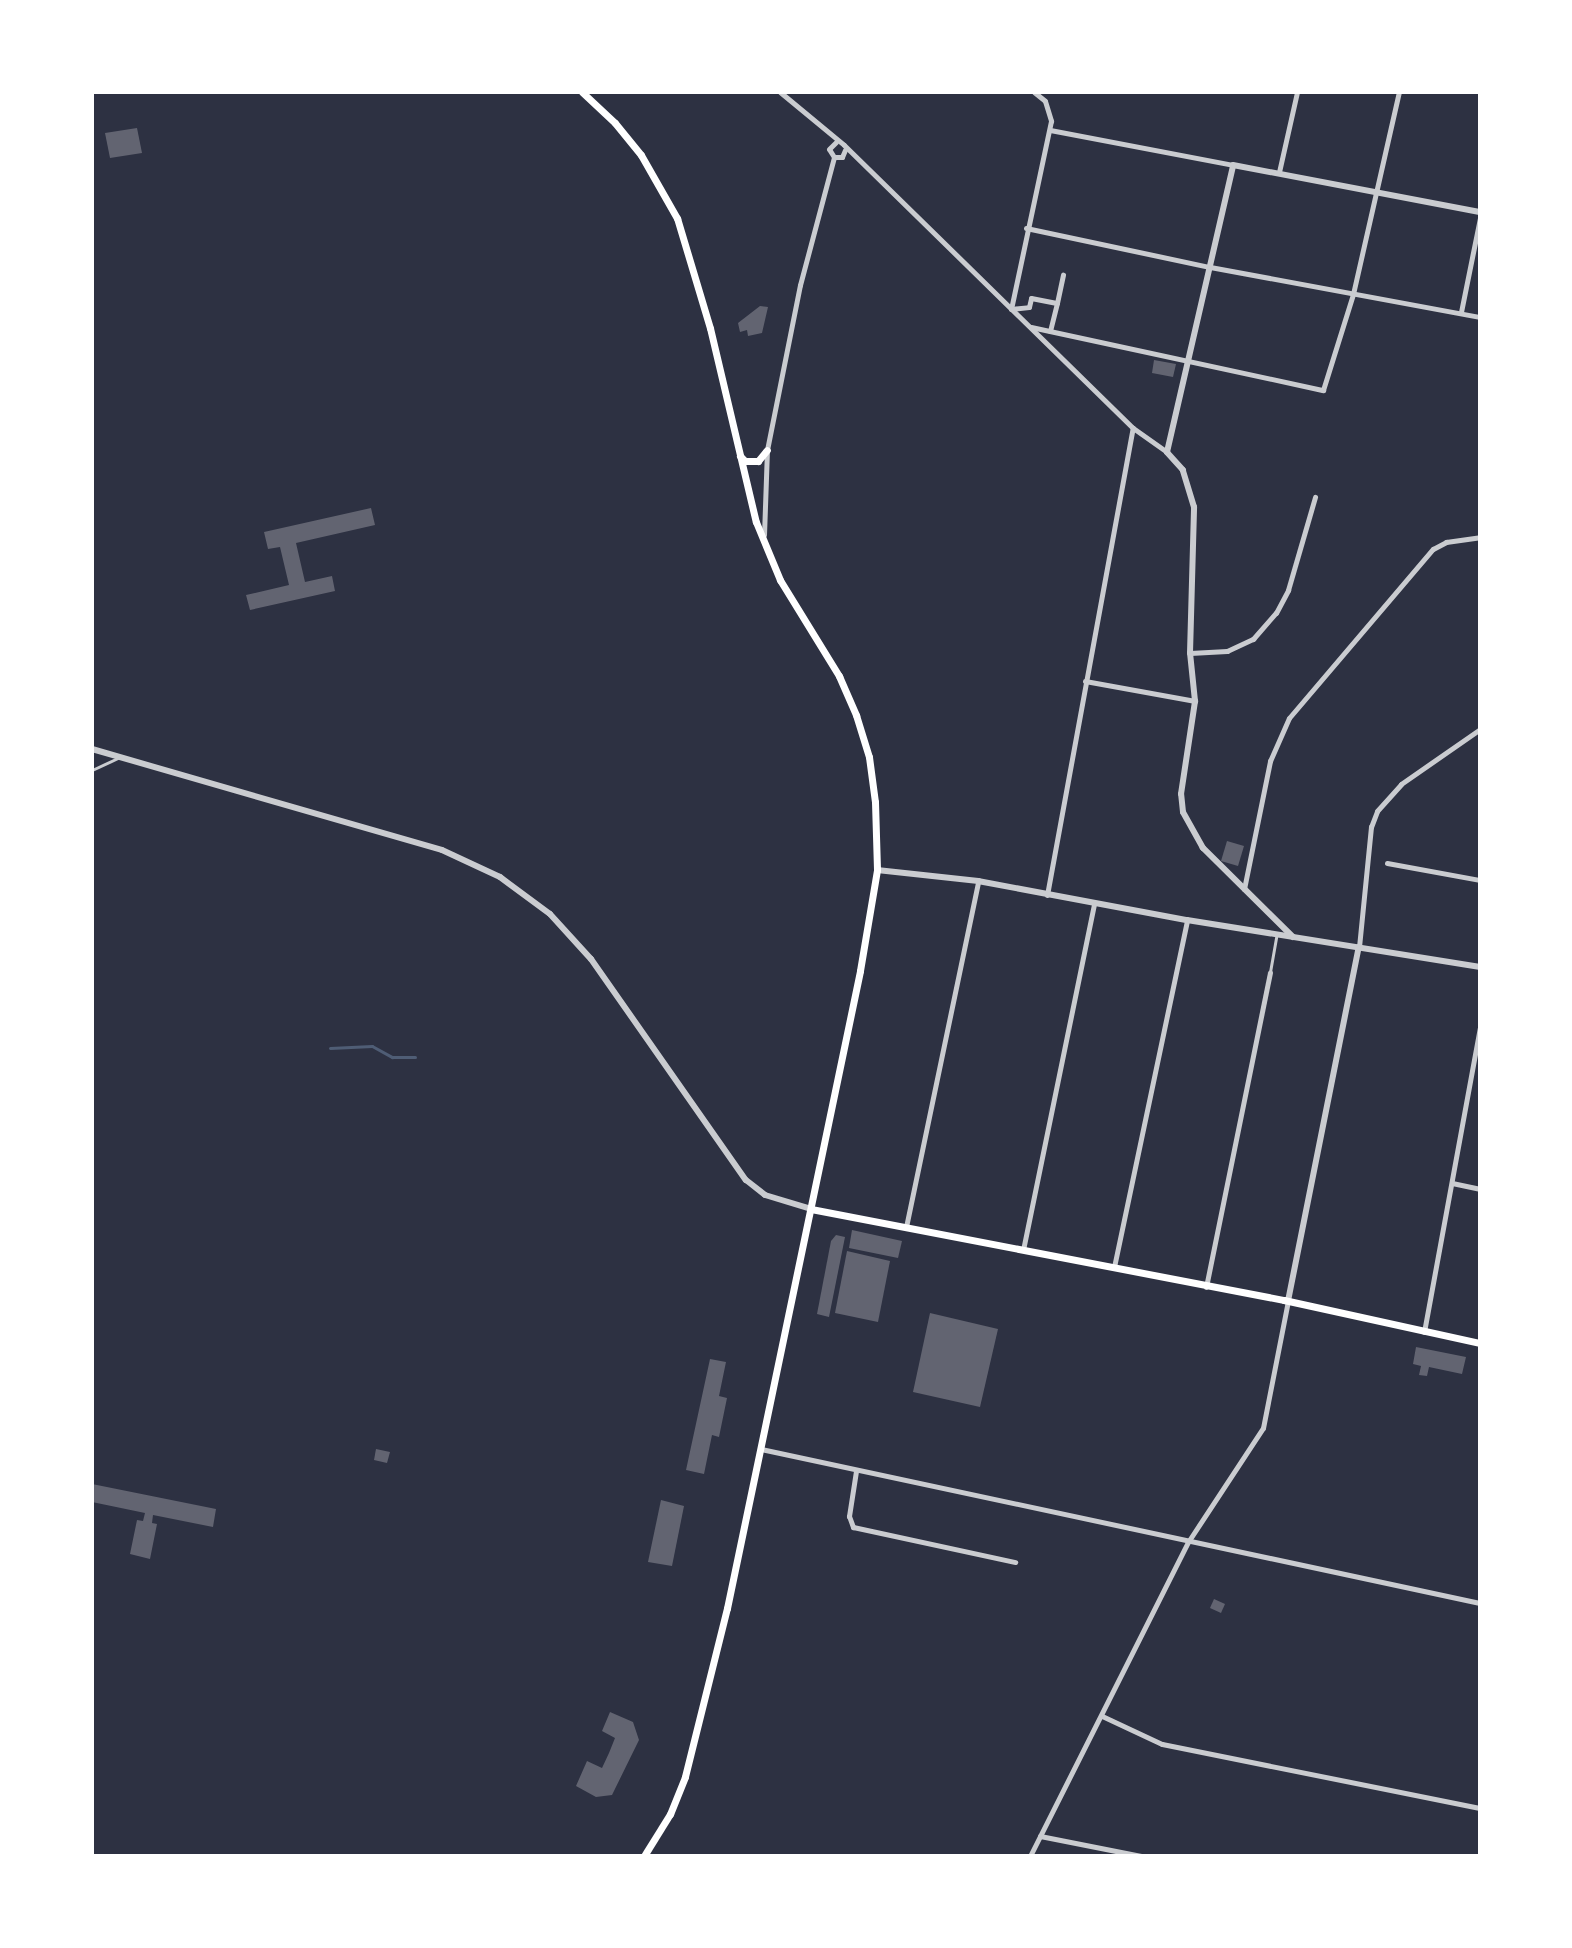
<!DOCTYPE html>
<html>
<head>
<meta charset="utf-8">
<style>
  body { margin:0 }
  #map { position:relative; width:1572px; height:1948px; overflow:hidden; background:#2d3142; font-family:Ubuntu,sans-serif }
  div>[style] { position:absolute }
  .stream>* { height:3px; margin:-1.5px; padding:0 1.5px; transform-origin:1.5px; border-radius:1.5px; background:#4f5d75 }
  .building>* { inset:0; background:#626471 }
  .service>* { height:3px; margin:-1.5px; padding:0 1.5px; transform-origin:1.5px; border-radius:1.5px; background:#caccd0 }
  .minor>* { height:5px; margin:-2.5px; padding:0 2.5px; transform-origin:2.5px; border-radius:2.5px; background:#caccd0 }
  .tertiary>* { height:6px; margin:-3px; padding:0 3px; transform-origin:3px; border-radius:3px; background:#caccd0 }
  .secondary>* { height:7px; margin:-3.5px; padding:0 3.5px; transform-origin:3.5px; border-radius:3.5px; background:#fff }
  span { translate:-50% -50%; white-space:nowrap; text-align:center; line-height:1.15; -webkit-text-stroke:6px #fff; paint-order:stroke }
  .frame { position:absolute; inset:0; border:94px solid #fff; pointer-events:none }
</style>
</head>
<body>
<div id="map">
  <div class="stream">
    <i style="left:330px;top:1048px;width:42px;rotate:-2.7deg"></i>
    <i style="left:372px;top:1046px;width:23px;rotate:29deg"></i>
    <i style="left:392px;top:1057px;width:23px"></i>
  </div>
  <div class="building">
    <i style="clip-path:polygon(137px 128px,142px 153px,110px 158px,105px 133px)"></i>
    <i style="clip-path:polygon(760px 306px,768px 307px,762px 333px,748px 336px,747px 330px,740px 332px,738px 323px)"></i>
    <i style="clip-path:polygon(1154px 360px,1176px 364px,1173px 377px,1152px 373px)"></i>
    <i style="clip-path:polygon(371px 508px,375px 525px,296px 543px,305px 582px,332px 576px,335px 591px,250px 610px,246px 595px,289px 585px,280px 547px,268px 549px,264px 532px)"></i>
    <i style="clip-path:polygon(1227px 841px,1244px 846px,1238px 866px,1221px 861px)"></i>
    <i style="clip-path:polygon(852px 1230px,902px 1241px,898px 1258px,849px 1248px)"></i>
    <i style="clip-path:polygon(836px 1235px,845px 1237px,829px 1317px,817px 1314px,831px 1241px)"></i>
    <i style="clip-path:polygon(847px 1251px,890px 1261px,878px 1322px,835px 1313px)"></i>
    <i style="clip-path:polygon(930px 1313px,998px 1329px,980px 1407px,913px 1392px)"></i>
    <i style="clip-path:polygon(1416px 1347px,1466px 1357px,1462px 1374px,1429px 1367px,1427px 1376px,1419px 1375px,1421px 1366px,1413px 1364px)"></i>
    <i style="clip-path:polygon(710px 1359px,726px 1362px,719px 1396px,727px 1398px,719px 1437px,712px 1435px,704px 1474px,686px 1470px)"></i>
    <i style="clip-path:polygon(376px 1449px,390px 1452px,387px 1463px,374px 1460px)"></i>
    <i style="clip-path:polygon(92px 1484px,216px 1509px,213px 1527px,153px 1515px,152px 1523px,157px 1524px,150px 1559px,130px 1554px,137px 1520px,143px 1521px,145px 1513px,92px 1502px)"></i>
    <i style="clip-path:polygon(661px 1500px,684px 1506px,672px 1566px,648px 1562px)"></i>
    <i style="clip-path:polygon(1214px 1599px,1225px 1604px,1221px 1613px,1210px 1608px)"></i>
    <i style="clip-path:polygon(610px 1712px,633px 1722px,639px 1740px,612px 1795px,596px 1797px,576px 1786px,587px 1761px,602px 1768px,609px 1753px,615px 1738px,602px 1731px)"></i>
  </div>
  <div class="service">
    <i style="left:92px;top:770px;width:29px;rotate:-25deg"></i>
    <i style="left:1270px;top:972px;width:39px;rotate:-80deg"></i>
  </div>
  <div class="minor">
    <i style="left:780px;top:92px;width:83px;rotate:39.6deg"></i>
    <i style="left:844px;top:145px;width:404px;rotate:44.4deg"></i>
    <i style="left:1133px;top:428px;width:42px;rotate:35.2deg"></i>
    <i style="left:1034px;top:92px;width:14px;rotate:39deg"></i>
    <i style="left:1045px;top:101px;width:21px;rotate:73deg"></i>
    <i style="left:1051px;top:121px;width:192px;rotate:102deg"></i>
    <i style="left:1011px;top:309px;width:18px;rotate:-6deg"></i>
    <i style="left:1029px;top:307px;width:9px;rotate:-77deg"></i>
    <i style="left:1031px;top:298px;width:26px;rotate:11deg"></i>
    <i style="left:1057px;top:303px;width:29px;rotate:-78deg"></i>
    <i style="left:1050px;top:130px;width:186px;rotate:10.8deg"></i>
    <i style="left:834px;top:157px;width:9px;rotate:-122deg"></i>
    <i style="left:829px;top:149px;width:10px;rotate:-45deg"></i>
    <i style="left:834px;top:157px;width:8px"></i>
    <i style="left:842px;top:157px;width:8px;rotate:-67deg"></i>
    <i style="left:1279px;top:172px;width:82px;rotate:-77.3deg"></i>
    <i style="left:1026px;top:228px;width:188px;rotate:12deg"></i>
    <i style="left:1210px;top:267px;width:275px;rotate:10.5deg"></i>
    <i style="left:1461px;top:312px;width:96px;rotate:-78.6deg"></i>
    <i style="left:1031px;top:327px;width:299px;rotate:12.2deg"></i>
    <i style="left:1323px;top:390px;width:101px;rotate:-72.6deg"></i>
    <i style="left:1353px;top:294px;width:207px;rotate:-77.2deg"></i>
    <i style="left:1050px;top:331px;width:29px;rotate:-76deg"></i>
    <i style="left:764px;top:535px;width:85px;rotate:-88deg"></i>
    <i style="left:767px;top:450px;width:168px;rotate:-78.7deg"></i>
    <i style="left:800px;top:285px;width:132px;rotate:-75.1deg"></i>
    <i style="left:1190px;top:653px;width:37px;rotate:-3deg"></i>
    <i style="left:1227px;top:651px;width:29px;rotate:-25deg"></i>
    <i style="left:1253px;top:639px;width:35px;rotate:-49deg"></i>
    <i style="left:1276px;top:613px;width:26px;rotate:-62deg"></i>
    <i style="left:1288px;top:590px;width:97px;rotate:-73.8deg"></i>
    <i style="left:1085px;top:681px;width:112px;rotate:10.3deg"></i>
    <i style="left:1387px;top:863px;width:95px;rotate:10.4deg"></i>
    <i style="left:1244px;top:889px;width:131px;rotate:-78.5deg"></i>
    <i style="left:1270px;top:761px;width:47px;rotate:-66.2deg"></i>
    <i style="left:1289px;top:718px;width:222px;rotate:-49.6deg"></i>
    <i style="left:1433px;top:549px;width:15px;rotate:-28deg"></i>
    <i style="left:1446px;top:542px;width:34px;rotate:-8deg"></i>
    <i style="left:1047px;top:895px;width:475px;rotate:-79.6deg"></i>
    <i style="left:1359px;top:947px;width:121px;rotate:-84.3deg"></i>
    <i style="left:1371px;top:827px;width:17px;rotate:-69deg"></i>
    <i style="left:1377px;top:811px;width:36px;rotate:-48deg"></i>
    <i style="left:1401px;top:784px;width:96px;rotate:-34.8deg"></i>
    <i style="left:1452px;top:1183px;width:29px;rotate:12deg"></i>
    <i style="left:906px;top:1227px;width:353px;rotate:-78.2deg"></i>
    <i style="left:1023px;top:1250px;width:353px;rotate:-78.4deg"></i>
    <i style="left:1114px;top:1267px;width:355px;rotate:-78.1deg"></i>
    <i style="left:1206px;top:1287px;width:321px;rotate:-78.5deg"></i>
    <i style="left:1424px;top:1332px;width:309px;rotate:-79.6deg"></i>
    <i style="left:761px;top:1449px;width:735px;rotate:12.09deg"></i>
    <i style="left:856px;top:1471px;width:46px;rotate:98.8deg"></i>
    <i style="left:849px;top:1516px;width:12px;rotate:70deg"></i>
    <i style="left:853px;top:1527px;width:166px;rotate:12.2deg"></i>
    <i style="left:1102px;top:1716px;width:66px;rotate:25deg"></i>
    <i style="left:1162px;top:1744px;width:324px;rotate:11.4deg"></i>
    <i style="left:1040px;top:1836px;width:103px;rotate:11.2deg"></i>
    <i style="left:1030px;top:1856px;width:352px;rotate:-63.3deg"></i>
    <i style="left:1188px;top:1542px;width:136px;rotate:-56.7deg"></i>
    <i style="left:1263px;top:1428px;width:129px;rotate:-78.9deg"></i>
  </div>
  <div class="tertiary">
    <i style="left:92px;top:749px;width:364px;rotate:16.1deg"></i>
    <i style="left:442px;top:850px;width:64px;rotate:25deg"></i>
    <i style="left:500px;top:877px;width:62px;rotate:36.5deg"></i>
    <i style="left:550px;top:914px;width:61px;rotate:47.7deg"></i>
    <i style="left:591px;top:959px;width:270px;rotate:55deg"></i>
    <i style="left:746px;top:1180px;width:24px;rotate:38deg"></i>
    <i style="left:765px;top:1195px;width:48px;rotate:16.9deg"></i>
    <i style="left:877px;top:870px;width:102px;rotate:6.2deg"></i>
    <i style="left:978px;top:881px;width:213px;rotate:10.6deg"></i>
    <i style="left:1187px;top:920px;width:297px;rotate:9.1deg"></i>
    <i style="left:1293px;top:937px;width:127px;rotate:-135.3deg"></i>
    <i style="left:1203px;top:848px;width:41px;rotate:-119.1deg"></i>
    <i style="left:1183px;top:812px;width:18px;rotate:-96deg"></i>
    <i style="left:1181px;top:794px;width:94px;rotate:-81.4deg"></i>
    <i style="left:1195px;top:701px;width:48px;rotate:-95.9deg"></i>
    <i style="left:1190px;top:653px;width:146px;rotate:-88.4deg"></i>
    <i style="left:1194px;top:507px;width:39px;rotate:-107deg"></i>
    <i style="left:1183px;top:470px;width:24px;rotate:-132deg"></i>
    <i style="left:1167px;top:452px;width:294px;rotate:-77deg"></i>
    <i style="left:1233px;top:165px;width:251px;rotate:10.8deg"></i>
    <i style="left:1288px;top:1301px;width:361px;rotate:-78.7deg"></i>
  </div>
  <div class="secondary">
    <i style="left:582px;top:92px;width:45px;rotate:43.2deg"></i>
    <i style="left:615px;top:123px;width:41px;rotate:50.9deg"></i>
    <i style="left:641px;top:155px;width:73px;rotate:60.3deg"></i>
    <i style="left:677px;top:218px;width:115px;rotate:73.3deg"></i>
    <i style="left:710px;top:328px;width:199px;rotate:76.7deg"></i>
    <i style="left:756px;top:522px;width:63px;rotate:67.5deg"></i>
    <i style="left:780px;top:580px;width:113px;rotate:58.4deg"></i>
    <i style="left:839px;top:676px;width:43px;rotate:66.4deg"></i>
    <i style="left:856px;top:715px;width:44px;rotate:72.8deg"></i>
    <i style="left:869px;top:757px;width:45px;rotate:82.4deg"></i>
    <i style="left:875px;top:802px;width:68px;rotate:88.3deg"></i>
    <i style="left:877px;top:870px;width:102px;rotate:99.6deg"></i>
    <i style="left:860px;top:971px;width:651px;rotate:101.79deg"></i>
    <i style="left:727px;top:1608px;width:174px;rotate:104deg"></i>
    <i style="left:685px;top:1777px;width:40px;rotate:112deg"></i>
    <i style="left:670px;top:1814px;width:49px;rotate:121.8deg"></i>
    <i style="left:740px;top:456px;width:7px;rotate:45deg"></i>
    <i style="left:745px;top:461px;width:13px"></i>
    <i style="left:758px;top:461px;width:14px;rotate:-51deg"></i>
    <i style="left:811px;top:1209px;width:482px;rotate:10.9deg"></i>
    <i style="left:1284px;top:1300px;width:201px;rotate:12.4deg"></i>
  </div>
  <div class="frame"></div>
</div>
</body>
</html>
